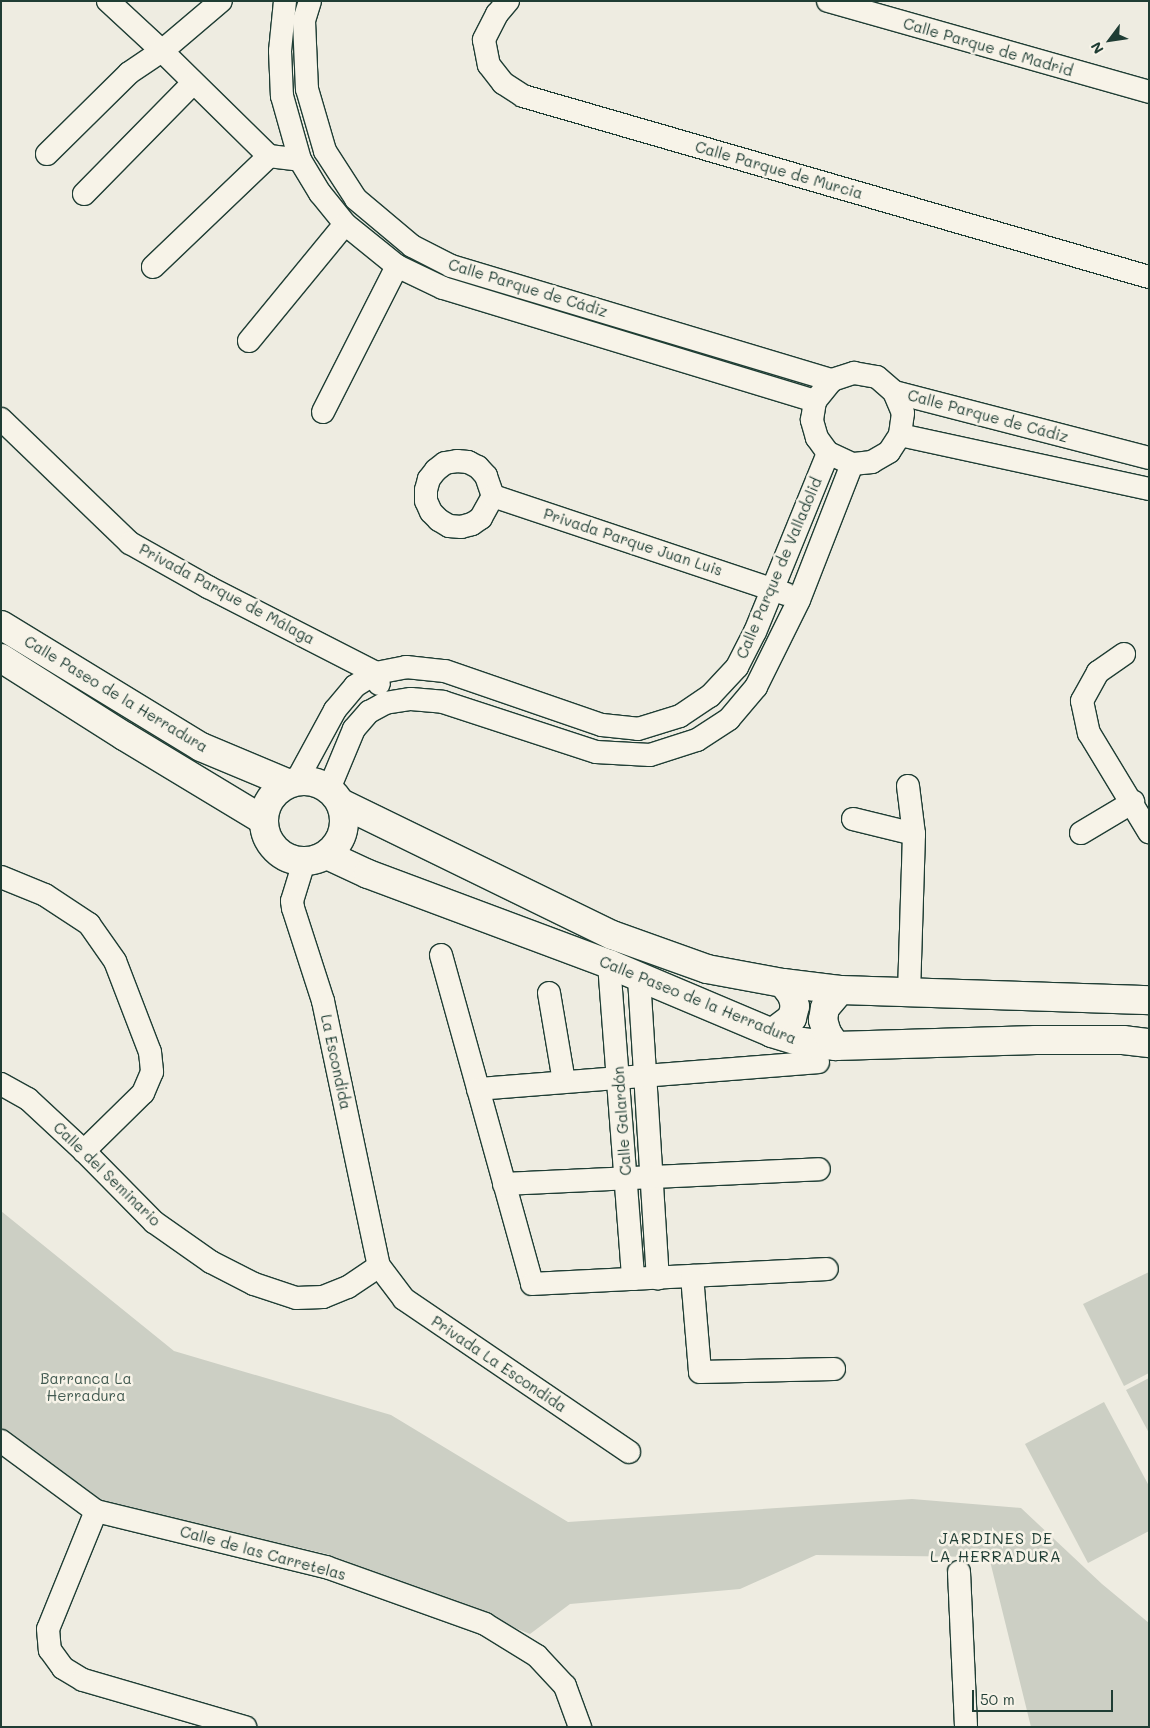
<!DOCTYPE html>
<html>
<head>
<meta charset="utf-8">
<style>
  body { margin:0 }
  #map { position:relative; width:1150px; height:1728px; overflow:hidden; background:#eeece1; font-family:Mali,sans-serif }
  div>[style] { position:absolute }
  .green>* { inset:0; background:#cccfc4 }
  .roads { filter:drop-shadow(1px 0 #1f3d34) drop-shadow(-1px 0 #1f3d34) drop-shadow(0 1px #1f3d34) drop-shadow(0 -1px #1f3d34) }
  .minor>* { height:22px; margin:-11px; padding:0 11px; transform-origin:11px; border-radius:11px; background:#f7f3e8 }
  .secondary>* { height:28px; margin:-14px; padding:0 14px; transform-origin:14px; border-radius:14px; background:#f7f3e8 }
  .secondary>.ring { margin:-14px; padding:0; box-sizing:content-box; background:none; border:28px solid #f7f3e8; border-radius:50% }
  span { translate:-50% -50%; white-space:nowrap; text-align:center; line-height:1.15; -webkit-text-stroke:5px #f7f3e8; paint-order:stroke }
  .street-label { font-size:15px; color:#1f3d34 }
  .park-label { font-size:15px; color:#425a51 }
  .neighbourhood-label { font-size:16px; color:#1f3d34; letter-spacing:1px }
  .frame { position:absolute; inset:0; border:2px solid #1f3d34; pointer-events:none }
  .north { position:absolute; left:1085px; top:15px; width:50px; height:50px; -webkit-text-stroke:4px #f7f3e8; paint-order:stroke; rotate:239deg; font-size:14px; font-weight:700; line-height:20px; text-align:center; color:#1f3d34 }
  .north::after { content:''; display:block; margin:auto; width:18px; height:22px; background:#1f3d34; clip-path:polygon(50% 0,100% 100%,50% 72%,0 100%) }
  .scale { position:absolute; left:972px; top:1690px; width:141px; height:22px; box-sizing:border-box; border:2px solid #1f3d34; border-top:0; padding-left:6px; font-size:15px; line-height:18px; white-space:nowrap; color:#1f3d34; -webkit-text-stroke:4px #f7f3e8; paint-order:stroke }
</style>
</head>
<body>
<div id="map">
  <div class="green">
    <i style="clip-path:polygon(1px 1211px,174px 1351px,391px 1415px,568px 1522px,912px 1499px,1021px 1508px,1102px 1584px,1149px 1623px,1149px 1727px,1031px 1727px,989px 1557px,816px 1555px,740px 1589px,570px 1604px,530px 1634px,327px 1554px,105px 1503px,1px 1428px)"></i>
    <i style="clip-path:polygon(1149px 1272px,1149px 1373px,1124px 1386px,1083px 1304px)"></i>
    <i style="clip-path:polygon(1149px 1378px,1149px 1433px,1126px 1390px)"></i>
    <i style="clip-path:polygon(1104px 1402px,1149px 1486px,1149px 1531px,1088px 1563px,1025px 1444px)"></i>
  </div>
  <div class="roads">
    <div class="minor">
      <i style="left:108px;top:1px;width:74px;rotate:42.8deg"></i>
      <i style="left:162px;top:51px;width:150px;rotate:44.5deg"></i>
      <i style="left:269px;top:156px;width:31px;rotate:7deg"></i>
      <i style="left:285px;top:1px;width:50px;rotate:95.7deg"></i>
      <i style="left:280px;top:51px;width:45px;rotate:87.5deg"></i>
      <i style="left:282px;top:96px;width:66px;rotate:74.3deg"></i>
      <i style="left:300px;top:160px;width:39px;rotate:59deg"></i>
      <i style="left:320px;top:193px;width:40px;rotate:51deg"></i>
      <i style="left:345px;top:224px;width:67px;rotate:38.9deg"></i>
      <i style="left:397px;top:266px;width:51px;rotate:25.6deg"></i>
      <i style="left:443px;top:288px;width:389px;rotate:16.9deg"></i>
      <i style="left:310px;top:1px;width:21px;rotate:107deg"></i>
      <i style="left:304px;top:21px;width:68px;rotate:87.5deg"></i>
      <i style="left:307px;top:89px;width:65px;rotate:73.8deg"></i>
      <i style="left:325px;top:151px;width:57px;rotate:57.1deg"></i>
      <i style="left:356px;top:199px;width:73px;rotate:40deg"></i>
      <i style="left:412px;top:246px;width:44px;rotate:27.1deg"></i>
      <i style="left:451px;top:266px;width:398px;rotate:16.7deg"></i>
      <i style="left:508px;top:1px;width:17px;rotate:130deg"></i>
      <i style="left:497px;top:14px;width:29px;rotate:117deg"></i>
      <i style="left:484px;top:40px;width:25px;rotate:79deg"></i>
      <i style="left:489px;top:65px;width:23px;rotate:52deg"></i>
      <i style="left:503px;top:83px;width:24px;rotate:33deg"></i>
      <i style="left:523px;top:96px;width:652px;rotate:16.13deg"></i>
      <i style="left:828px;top:1px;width:334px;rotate:15.8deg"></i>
      <i style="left:47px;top:154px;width:115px;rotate:-44.6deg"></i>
      <i style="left:129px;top:73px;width:40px;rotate:-34deg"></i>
      <i style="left:162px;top:51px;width:77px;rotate:-40.3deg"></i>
      <i style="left:84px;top:194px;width:156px;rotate:-45.5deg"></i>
      <i style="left:153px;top:267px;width:161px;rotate:-43.7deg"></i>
      <i style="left:249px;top:341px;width:151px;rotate:-50.6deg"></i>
      <i style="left:894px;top:392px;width:23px;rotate:67deg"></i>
      <i style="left:903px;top:413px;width:22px;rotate:98deg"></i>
      <i style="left:900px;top:435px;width:20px;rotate:123deg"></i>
      <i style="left:889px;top:452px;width:20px;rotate:150deg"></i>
      <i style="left:872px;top:462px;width:20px;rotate:174deg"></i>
      <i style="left:852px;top:464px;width:26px;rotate:-155deg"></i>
      <i style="left:828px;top:453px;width:19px;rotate:-126deg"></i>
      <i style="left:817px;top:438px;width:19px;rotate:-106deg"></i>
      <i style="left:812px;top:420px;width:19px;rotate:-81deg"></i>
      <i style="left:815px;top:401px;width:27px;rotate:-51deg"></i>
      <i style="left:832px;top:380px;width:23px;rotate:-18deg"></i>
      <i style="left:854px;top:373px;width:23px;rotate:10deg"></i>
      <i style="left:877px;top:377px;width:23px;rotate:41deg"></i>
      <i style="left:894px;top:392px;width:263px;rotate:14.5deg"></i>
      <i style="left:323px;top:412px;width:164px;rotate:-63.1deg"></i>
      <i style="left:1px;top:419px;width:179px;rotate:43.9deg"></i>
      <i style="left:130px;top:543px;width:90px;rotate:29.4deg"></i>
      <i style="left:208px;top:587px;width:189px;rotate:27.1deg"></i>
      <i style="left:376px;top:673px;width:11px;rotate:75deg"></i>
      <i style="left:900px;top:435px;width:255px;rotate:12.2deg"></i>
      <i style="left:457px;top:461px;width:11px;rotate:5deg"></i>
      <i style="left:468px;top:462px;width:11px;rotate:27deg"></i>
      <i style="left:478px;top:467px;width:12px;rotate:48deg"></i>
      <i style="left:486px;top:476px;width:21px;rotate:71deg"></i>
      <i style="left:493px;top:496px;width:25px;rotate:119deg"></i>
      <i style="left:481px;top:518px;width:11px;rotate:146deg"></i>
      <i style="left:472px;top:524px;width:11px;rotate:165deg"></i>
      <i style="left:461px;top:527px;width:12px;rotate:-175deg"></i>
      <i style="left:449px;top:526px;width:12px;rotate:-149deg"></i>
      <i style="left:439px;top:520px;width:11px;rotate:-135deg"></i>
      <i style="left:431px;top:512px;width:12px;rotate:-114deg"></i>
      <i style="left:426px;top:501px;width:11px;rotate:-90deg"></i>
      <i style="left:426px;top:490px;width:11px;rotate:-75deg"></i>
      <i style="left:429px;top:479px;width:11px;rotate:-52deg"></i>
      <i style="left:436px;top:470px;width:11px;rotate:-38deg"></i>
      <i style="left:445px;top:463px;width:12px;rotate:-9deg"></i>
      <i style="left:493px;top:496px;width:309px;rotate:18.5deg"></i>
      <i style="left:1124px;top:654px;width:32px;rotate:145deg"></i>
      <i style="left:1098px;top:672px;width:33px;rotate:119deg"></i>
      <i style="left:1082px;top:701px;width:33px;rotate:78deg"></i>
      <i style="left:1089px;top:733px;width:116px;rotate:58.8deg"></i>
      <i style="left:297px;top:780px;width:80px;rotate:-61.5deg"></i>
      <i style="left:335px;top:710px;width:31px;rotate:-50deg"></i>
      <i style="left:355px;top:686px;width:25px;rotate:-32deg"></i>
      <i style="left:376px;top:673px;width:31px;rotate:-11deg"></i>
      <i style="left:406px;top:667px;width:39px;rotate:6deg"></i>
      <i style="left:445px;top:671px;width:166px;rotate:19deg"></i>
      <i style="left:602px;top:725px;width:36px;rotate:6deg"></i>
      <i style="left:638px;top:729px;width:44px;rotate:-17.2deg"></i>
      <i style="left:680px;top:716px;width:36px;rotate:-34deg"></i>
      <i style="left:710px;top:696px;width:40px;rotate:-47deg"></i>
      <i style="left:737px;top:667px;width:39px;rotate:-63deg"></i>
      <i style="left:755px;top:632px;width:193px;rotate:-67.8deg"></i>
      <i style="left:908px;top:786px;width:48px;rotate:82.9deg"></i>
      <i style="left:914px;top:834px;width:158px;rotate:91.8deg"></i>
      <i style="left:329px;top:789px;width:65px;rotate:-67.4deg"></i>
      <i style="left:354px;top:729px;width:23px;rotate:-49deg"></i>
      <i style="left:369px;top:712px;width:18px;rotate:-29deg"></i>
      <i style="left:385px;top:703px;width:26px;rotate:-9deg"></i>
      <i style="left:411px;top:699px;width:32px;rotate:5deg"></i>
      <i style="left:443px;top:702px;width:161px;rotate:18.1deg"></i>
      <i style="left:596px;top:752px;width:54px;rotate:3.2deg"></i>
      <i style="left:650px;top:755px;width:49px;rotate:-17.7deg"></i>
      <i style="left:697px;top:740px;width:38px;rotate:-33deg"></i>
      <i style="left:729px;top:719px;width:42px;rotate:-49.8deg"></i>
      <i style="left:756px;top:687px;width:97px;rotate:-63.7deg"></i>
      <i style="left:799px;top:600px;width:146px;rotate:-68.7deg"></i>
      <i style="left:853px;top:819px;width:63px;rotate:13.8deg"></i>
      <i style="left:1081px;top:833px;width:61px;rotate:-30.8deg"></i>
      <i style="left:304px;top:862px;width:41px;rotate:107.1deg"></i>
      <i style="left:292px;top:901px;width:7px;rotate:82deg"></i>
      <i style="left:293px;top:908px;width:98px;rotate:72.1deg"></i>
      <i style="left:323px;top:1001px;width:271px;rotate:78.1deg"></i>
      <i style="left:379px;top:1266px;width:41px;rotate:52.9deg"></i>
      <i style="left:404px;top:1299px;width:272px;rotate:34.2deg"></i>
      <i style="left:1px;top:877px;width:48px;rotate:22.2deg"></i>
      <i style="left:45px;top:895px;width:53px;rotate:33.4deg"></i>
      <i style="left:89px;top:924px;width:45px;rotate:54.9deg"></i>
      <i style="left:115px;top:961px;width:97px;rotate:69deg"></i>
      <i style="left:150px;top:1052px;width:20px;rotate:84deg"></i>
      <i style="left:152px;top:1072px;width:23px;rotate:113deg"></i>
      <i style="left:143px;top:1093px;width:83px;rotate:135.5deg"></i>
      <i style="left:441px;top:955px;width:341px;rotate:74.5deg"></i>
      <i style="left:532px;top:1284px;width:295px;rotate:-2.9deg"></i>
      <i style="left:609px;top:964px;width:316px;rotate:85.6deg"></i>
      <i style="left:639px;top:978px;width:301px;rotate:86.4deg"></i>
      <i style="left:549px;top:993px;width:90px;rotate:80.4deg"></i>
      <i style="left:1px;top:1084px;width:31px;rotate:29deg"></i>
      <i style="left:28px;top:1099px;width:76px;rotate:42.9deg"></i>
      <i style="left:84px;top:1151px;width:100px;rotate:45.4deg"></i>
      <i style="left:154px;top:1222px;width:70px;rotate:35.1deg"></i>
      <i style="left:211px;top:1262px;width:48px;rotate:27.1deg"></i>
      <i style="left:254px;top:1284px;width:44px;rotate:18.4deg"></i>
      <i style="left:296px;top:1298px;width:27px;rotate:-2deg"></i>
      <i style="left:323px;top:1297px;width:27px;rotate:-22deg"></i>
      <i style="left:348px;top:1287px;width:37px;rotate:-34deg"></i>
      <i style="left:478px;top:1089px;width:341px;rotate:-4.5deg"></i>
      <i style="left:504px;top:1184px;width:315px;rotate:-2.7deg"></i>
      <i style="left:692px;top:1276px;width:96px;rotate:85.2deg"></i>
      <i style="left:700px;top:1372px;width:134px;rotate:-1.3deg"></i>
      <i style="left:1px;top:1441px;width:118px;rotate:36.4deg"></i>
      <i style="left:96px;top:1511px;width:237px;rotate:13.7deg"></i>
      <i style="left:326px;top:1567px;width:169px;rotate:19.7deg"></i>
      <i style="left:485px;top:1624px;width:61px;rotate:31.6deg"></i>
      <i style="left:537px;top:1656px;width:41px;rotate:47deg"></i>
      <i style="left:565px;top:1686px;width:44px;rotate:69.9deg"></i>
      <i style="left:96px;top:1511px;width:127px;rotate:112.1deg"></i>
      <i style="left:48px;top:1629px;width:21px;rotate:85deg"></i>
      <i style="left:50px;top:1650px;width:22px;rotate:54deg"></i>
      <i style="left:63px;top:1668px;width:23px;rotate:31deg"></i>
      <i style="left:83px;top:1680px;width:169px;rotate:16.2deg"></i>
      <i style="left:959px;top:1572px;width:155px;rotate:87.4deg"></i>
    </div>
    <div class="secondary">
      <i style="left:1px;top:625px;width:234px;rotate:31.4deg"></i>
      <i style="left:201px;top:747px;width:93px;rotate:22.7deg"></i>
      <i style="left:1px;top:658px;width:146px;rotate:32.4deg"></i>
      <i style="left:124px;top:736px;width:162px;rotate:31.1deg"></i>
      <i class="ring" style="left:264px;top:781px;width:52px;height:52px"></i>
      <i style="left:341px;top:803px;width:301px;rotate:26deg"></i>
      <i style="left:612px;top:935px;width:101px;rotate:19.7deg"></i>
      <i style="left:707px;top:969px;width:77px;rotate:10.4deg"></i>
      <i style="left:783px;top:983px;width:57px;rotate:7deg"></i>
      <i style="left:840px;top:990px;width:309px;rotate:1.9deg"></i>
      <i style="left:327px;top:855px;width:45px;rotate:24.9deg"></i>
      <i style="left:368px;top:874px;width:257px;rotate:20.5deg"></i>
      <i style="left:609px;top:964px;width:177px;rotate:22.9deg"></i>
      <i style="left:772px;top:1033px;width:31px;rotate:17deg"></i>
      <i style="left:802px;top:1042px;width:34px;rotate:7deg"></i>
      <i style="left:836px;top:1046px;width:200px;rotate:-1.7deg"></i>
      <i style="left:1036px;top:1040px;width:87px"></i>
      <i style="left:1123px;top:1040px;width:26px;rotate:7deg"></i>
      <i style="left:772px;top:1033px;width:25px;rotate:-37deg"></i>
      <i style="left:792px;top:1018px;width:12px;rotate:-76deg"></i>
      <i style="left:795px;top:1006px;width:11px;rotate:-105deg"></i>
      <i style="left:792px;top:995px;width:15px;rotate:-127deg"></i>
      <i style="left:836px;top:1046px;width:16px;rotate:-125deg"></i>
      <i style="left:827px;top:1033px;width:14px;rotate:-107deg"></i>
      <i style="left:823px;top:1020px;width:12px;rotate:-81deg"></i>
      <i style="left:825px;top:1008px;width:23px;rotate:-50deg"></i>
    </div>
  </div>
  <div class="street-label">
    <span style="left:988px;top:47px;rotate:16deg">Calle Parque de Madrid</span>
    <span style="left:779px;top:170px;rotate:16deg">Calle Parque de Murcia</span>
    <span style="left:528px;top:288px;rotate:17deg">Calle Parque de Cádiz</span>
    <span style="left:988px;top:416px;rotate:15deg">Calle Parque de Cádiz</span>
    <span style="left:633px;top:542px;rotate:18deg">Privada Parque Juan Luis</span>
    <span style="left:779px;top:568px;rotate:-67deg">Calle Parque de Valladolid</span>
    <span style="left:227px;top:594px;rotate:28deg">Privada Parque de Málaga</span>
    <span style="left:116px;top:694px;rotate:31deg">Calle Paseo de la Herradura</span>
    <span style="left:698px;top:1000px;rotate:22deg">Calle Paseo de la Herradura</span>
    <span style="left:336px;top:1062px;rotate:78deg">La Escondida</span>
    <span style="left:622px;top:1121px;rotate:-94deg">Calle Galardón</span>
    <span style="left:107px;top:1174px;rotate:44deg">Calle del Seminario</span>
    <span style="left:499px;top:1364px;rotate:34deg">Privada La Escondida</span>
    <span style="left:263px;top:1553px;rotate:15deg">Calle de las Carretelas</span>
  </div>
  <div class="park-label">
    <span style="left:86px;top:1387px">Barranca La<br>Herradura</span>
  </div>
  <div class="neighbourhood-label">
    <span style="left:996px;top:1547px">JARDINES DE<br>LA HERRADURA</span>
  </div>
  <div class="frame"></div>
  <div class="north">N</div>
  <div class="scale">50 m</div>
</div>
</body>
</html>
